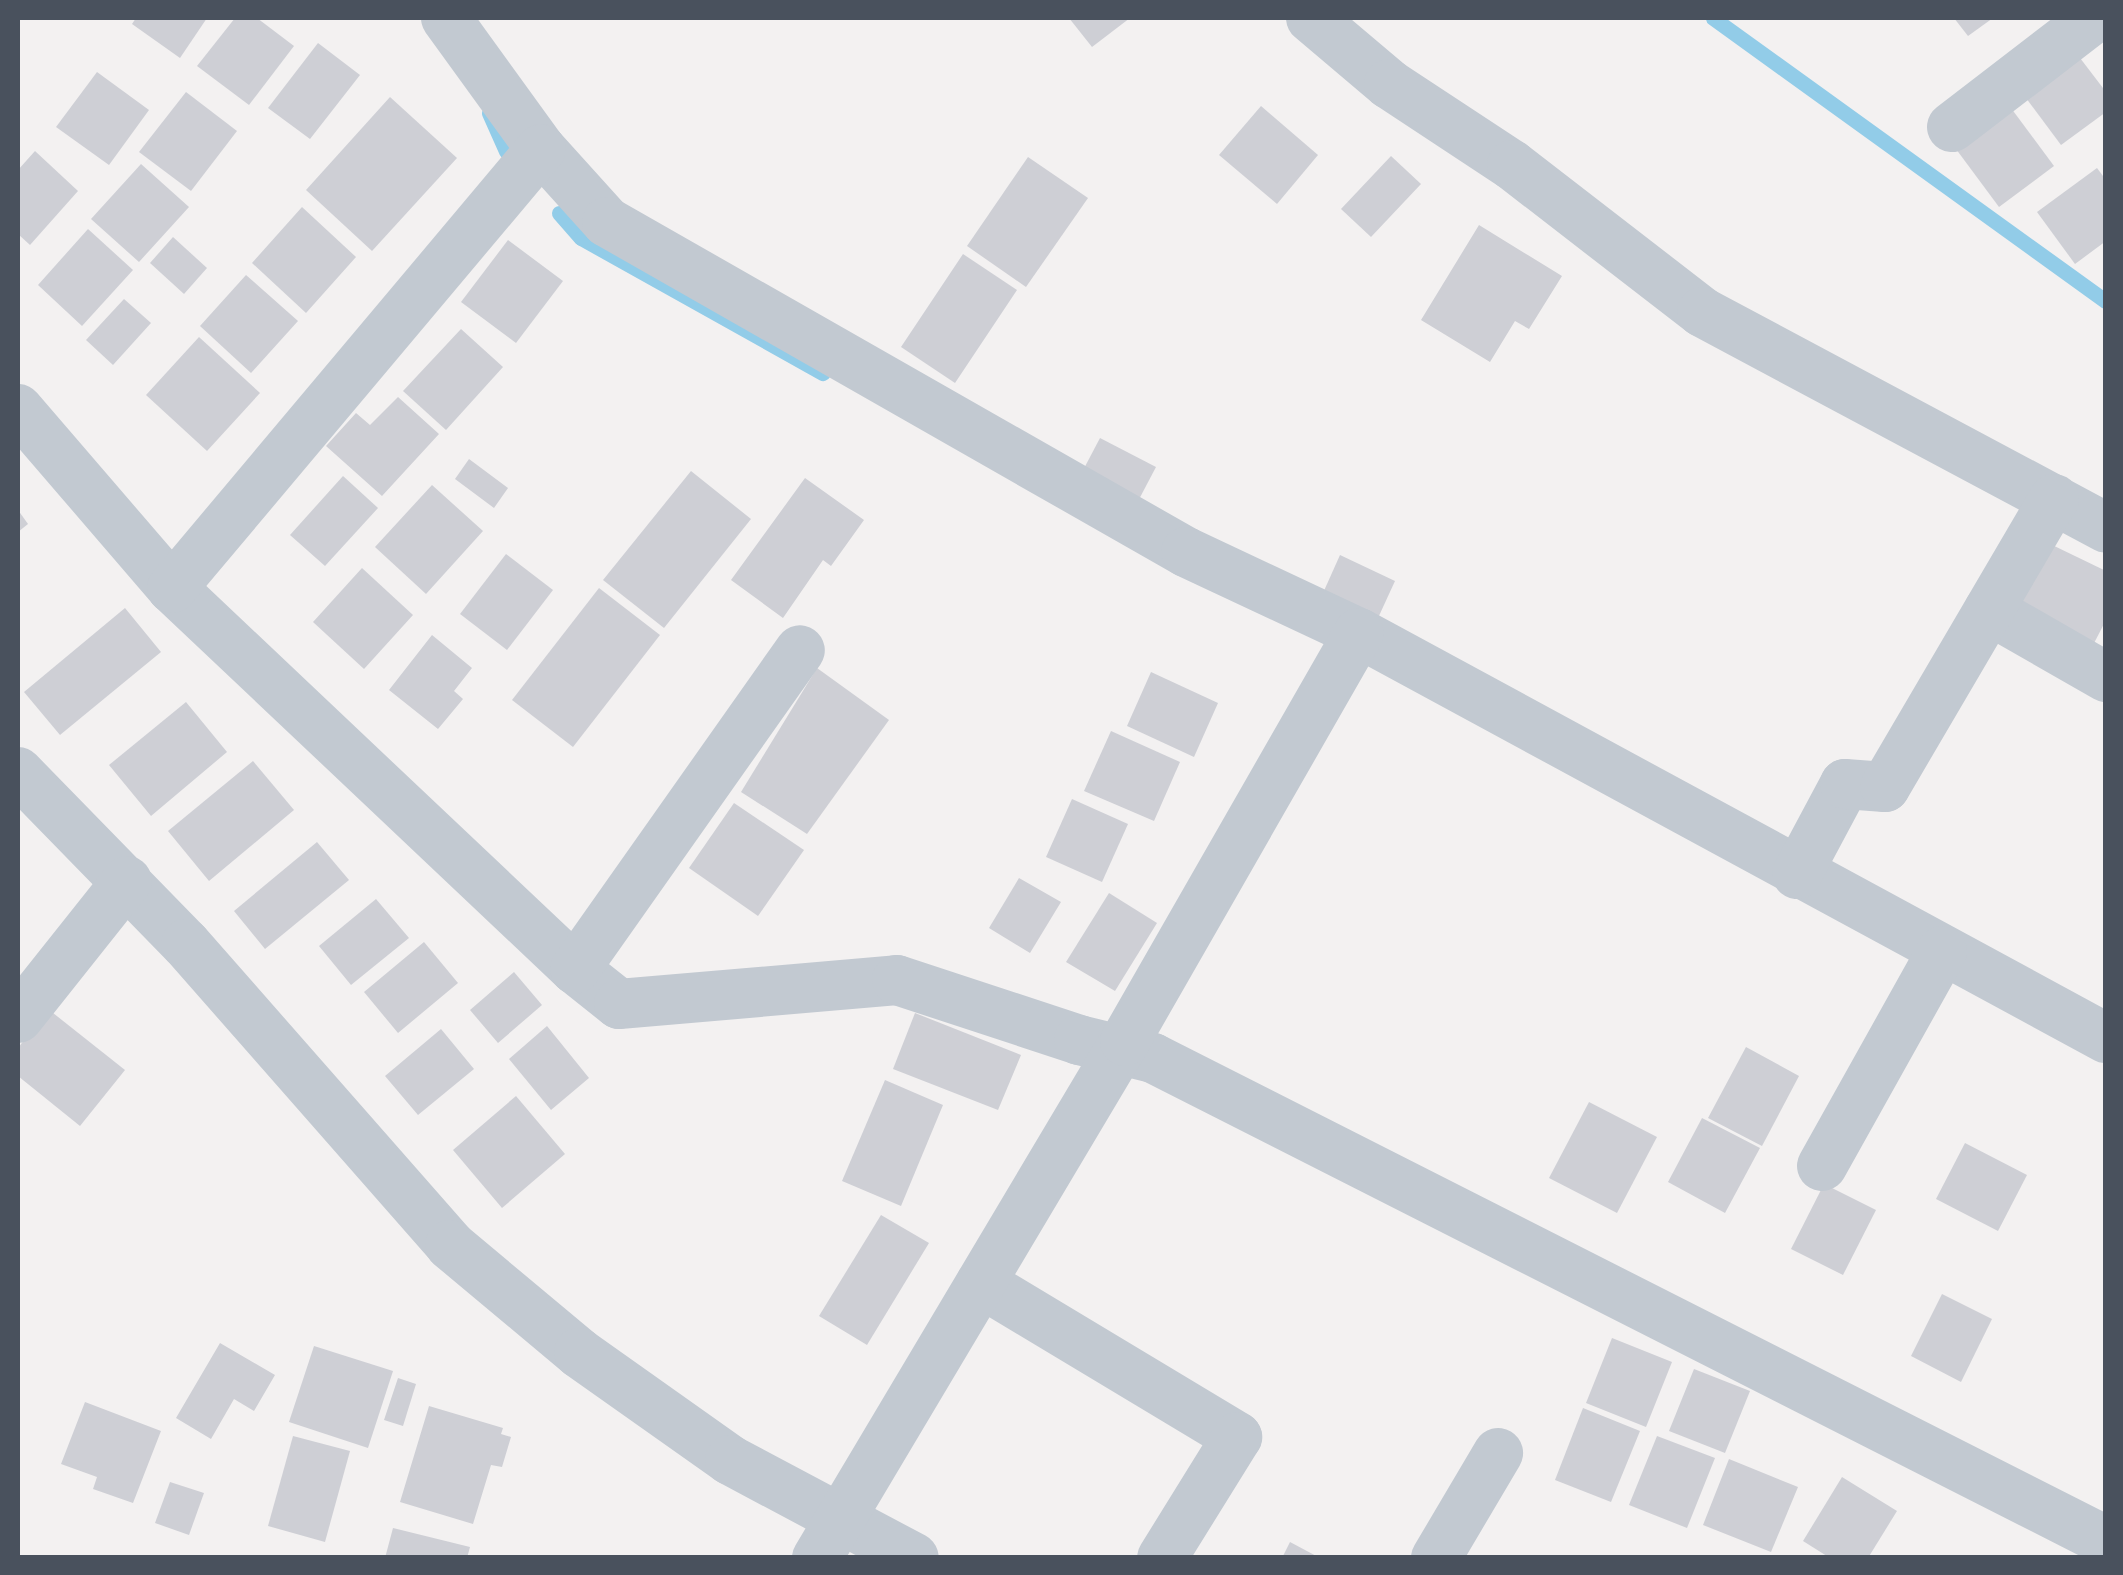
<!DOCTYPE html>
<html>
<head>
<meta charset="utf-8">
<style>
  body { margin:0 }
  #map { position:relative; width:2123px; height:1575px; overflow:hidden; background:#f3f1f1; font-family:Figtree,sans-serif }
  div>[style] { position:absolute }
  .stream>* { height:15px; margin:-7.5px; padding:0 7.5px; transform-origin:7.5px; border-radius:7.5px; background:#92cce8 }
  .building>* { inset:0; background:#cecfd5 }
  .minor>* { height:50px; margin:-25px; padding:0 25px; transform-origin:25px; border-radius:25px; background:#c2c9d1 }
  span { translate:-50% -50%; white-space:nowrap; text-align:center; line-height:1.15; -webkit-text-stroke:8px #fff; paint-order:stroke }
  .frame { position:absolute; inset:0; border:20px solid #49515d; pointer-events:none }
</style>
</head>
<body>
<div id="map">
  <div class="stream">
    <i style="left:1713px;top:18px;width:484px;rotate:35.8deg"></i>
    <i style="left:489px;top:113px;width:42px;rotate:65.9deg"></i>
    <i style="left:559px;top:213px;width:33px;rotate:49deg"></i>
    <i style="left:581px;top:238px;width:277px;rotate:29.2deg"></i>
  </div>
  <div class="building">
    <i style="clip-path:polygon(136px 18px,207px 18px,180px 58px,132px 24px)"></i>
    <i style="clip-path:polygon(235px 18px,257px 18px,294px 46px,249px 105px,197px 66px)"></i>
    <i style="clip-path:polygon(1069px 18px,1130px 18px,1092px 47px)"></i>
    <i style="clip-path:polygon(1954px 18px,1993px 18px,1968px 36px)"></i>
    <i style="clip-path:polygon(318px 43px,360px 75px,310px 139px,268px 108px)"></i>
    <i style="clip-path:polygon(2077px 54px,2106px 92px,2106px 112px,2061px 145px,2023px 94px)"></i>
    <i style="clip-path:polygon(97px 72px,149px 110px,109px 165px,56px 127px)"></i>
    <i style="clip-path:polygon(186px 92px,237px 131px,191px 191px,139px 152px)"></i>
    <i style="clip-path:polygon(390px 97px,457px 158px,372px 251px,306px 190px)"></i>
    <i style="clip-path:polygon(1261px 106px,1318px 155px,1277px 204px,1219px 155px)"></i>
    <i style="clip-path:polygon(2011px 108px,2054px 166px,1999px 207px,1956px 149px)"></i>
    <i style="clip-path:polygon(35px 151px,78px 191px,30px 245px,18px 234px,18px 170px)"></i>
    <i style="clip-path:polygon(1391px 156px,1421px 184px,1371px 237px,1341px 209px)"></i>
    <i style="clip-path:polygon(1028px 157px,1088px 198px,1026px 287px,967px 246px)"></i>
    <i style="clip-path:polygon(141px 164px,189px 207px,139px 262px,91px 219px)"></i>
    <i style="clip-path:polygon(2097px 168px,2106px 180px,2106px 241px,2075px 264px,2037px 212px)"></i>
    <i style="clip-path:polygon(302px 207px,356px 257px,306px 313px,252px 263px)"></i>
    <i style="clip-path:polygon(1479px 225px,1562px 276px,1529px 329px,1515px 321px,1490px 362px,1421px 320px)"></i>
    <i style="clip-path:polygon(88px 229px,133px 270px,82px 326px,38px 285px)"></i>
    <i style="clip-path:polygon(173px 237px,207px 268px,184px 294px,150px 263px)"></i>
    <i style="clip-path:polygon(508px 240px,563px 281px,516px 343px,461px 302px)"></i>
    <i style="clip-path:polygon(963px 254px,1017px 290px,955px 383px,901px 347px)"></i>
    <i style="clip-path:polygon(246px 275px,298px 321px,251px 373px,200px 326px)"></i>
    <i style="clip-path:polygon(124px 299px,151px 323px,113px 365px,86px 340px)"></i>
    <i style="clip-path:polygon(461px 329px,503px 367px,446px 430px,403px 391px)"></i>
    <i style="clip-path:polygon(199px 337px,260px 393px,207px 451px,146px 395px)"></i>
    <i style="clip-path:polygon(398px 397px,439px 434px,382px 496px,326px 446px,356px 413px,370px 425px)"></i>
    <i style="clip-path:polygon(1100px 438px,1156px 467px,1136px 505px,1080px 476px)"></i>
    <i style="clip-path:polygon(469px 459px,508px 488px,494px 508px,455px 479px)"></i>
    <i style="clip-path:polygon(691px 471px,751px 519px,664px 628px,603px 580px)"></i>
    <i style="clip-path:polygon(343px 476px,378px 508px,325px 566px,290px 535px)"></i>
    <i style="clip-path:polygon(805px 478px,864px 520px,831px 566px,823px 560px,783px 618px,731px 580px)"></i>
    <i style="clip-path:polygon(432px 485px,483px 531px,426px 594px,375px 547px)"></i>
    <i style="clip-path:polygon(18px 510px,28px 524px,18px 532px)"></i>
    <i style="clip-path:polygon(2046px 542px,2106px 571px,2106px 620px,2091px 649px,2013px 609px)"></i>
    <i style="clip-path:polygon(506px 554px,553px 590px,507px 650px,460px 614px)"></i>
    <i style="clip-path:polygon(1340px 555px,1395px 581px,1378px 618px,1323px 593px)"></i>
    <i style="clip-path:polygon(362px 568px,413px 615px,364px 669px,313px 622px)"></i>
    <i style="clip-path:polygon(599px 588px,660px 635px,573px 747px,512px 700px)"></i>
    <i style="clip-path:polygon(125px 608px,161px 652px,60px 735px,24px 692px)"></i>
    <i style="clip-path:polygon(432px 635px,472px 668px,454px 691px,463px 699px,438px 729px,389px 690px)"></i>
    <i style="clip-path:polygon(817px 668px,889px 720px,807px 834px,741px 792px)"></i>
    <i style="clip-path:polygon(1151px 672px,1218px 703px,1194px 757px,1127px 726px)"></i>
    <i style="clip-path:polygon(186px 702px,227px 752px,151px 816px,109px 765px)"></i>
    <i style="clip-path:polygon(1111px 731px,1180px 762px,1154px 821px,1084px 791px)"></i>
    <i style="clip-path:polygon(253px 761px,294px 810px,209px 881px,168px 831px)"></i>
    <i style="clip-path:polygon(1072px 799px,1128px 824px,1102px 882px,1046px 857px)"></i>
    <i style="clip-path:polygon(734px 803px,804px 850px,758px 916px,689px 868px)"></i>
    <i style="clip-path:polygon(317px 842px,349px 880px,265px 949px,234px 911px)"></i>
    <i style="clip-path:polygon(1019px 878px,1061px 902px,1030px 953px,989px 928px)"></i>
    <i style="clip-path:polygon(1109px 893px,1157px 923px,1115px 991px,1066px 962px)"></i>
    <i style="clip-path:polygon(376px 899px,409px 938px,351px 985px,319px 946px)"></i>
    <i style="clip-path:polygon(424px 942px,458px 983px,398px 1033px,364px 992px)"></i>
    <i style="clip-path:polygon(514px 972px,542px 1005px,498px 1043px,470px 1010px)"></i>
    <i style="clip-path:polygon(48px 1009px,125px 1070px,80px 1126px,18px 1076px,18px 1048px)"></i>
    <i style="clip-path:polygon(915px 1013px,1021px 1055px,998px 1110px,893px 1069px)"></i>
    <i style="clip-path:polygon(547px 1026px,589px 1078px,551px 1110px,509px 1059px)"></i>
    <i style="clip-path:polygon(441px 1029px,474px 1069px,418px 1115px,385px 1076px)"></i>
    <i style="clip-path:polygon(1746px 1047px,1799px 1076px,1762px 1146px,1708px 1118px)"></i>
    <i style="clip-path:polygon(885px 1080px,943px 1105px,901px 1206px,842px 1181px)"></i>
    <i style="clip-path:polygon(516px 1096px,565px 1154px,502px 1208px,453px 1150px)"></i>
    <i style="clip-path:polygon(1589px 1102px,1657px 1137px,1617px 1213px,1549px 1178px)"></i>
    <i style="clip-path:polygon(1702px 1118px,1760px 1148px,1725px 1213px,1668px 1182px)"></i>
    <i style="clip-path:polygon(1965px 1143px,2027px 1175px,1998px 1231px,1936px 1199px)"></i>
    <i style="clip-path:polygon(1824px 1184px,1876px 1210px,1843px 1275px,1791px 1249px)"></i>
    <i style="clip-path:polygon(881px 1215px,929px 1243px,867px 1345px,819px 1316px)"></i>
    <i style="clip-path:polygon(1942px 1294px,1992px 1319px,1961px 1382px,1911px 1356px)"></i>
    <i style="clip-path:polygon(1612px 1338px,1672px 1362px,1646px 1427px,1586px 1403px)"></i>
    <i style="clip-path:polygon(220px 1343px,275px 1375px,254px 1411px,234px 1399px,211px 1439px,176px 1418px)"></i>
    <i style="clip-path:polygon(314px 1346px,393px 1371px,368px 1448px,289px 1422px)"></i>
    <i style="clip-path:polygon(1694px 1369px,1750px 1391px,1725px 1453px,1669px 1431px)"></i>
    <i style="clip-path:polygon(398px 1378px,416px 1384px,403px 1426px,384px 1420px)"></i>
    <i style="clip-path:polygon(85px 1402px,161px 1431px,133px 1503px,93px 1489px,97px 1477px,61px 1464px)"></i>
    <i style="clip-path:polygon(429px 1406px,503px 1428px,501px 1434px,511px 1437px,502px 1467px,491px 1465px,473px 1524px,400px 1502px)"></i>
    <i style="clip-path:polygon(1583px 1408px,1640px 1431px,1611px 1502px,1555px 1480px)"></i>
    <i style="clip-path:polygon(293px 1436px,350px 1451px,325px 1542px,268px 1526px)"></i>
    <i style="clip-path:polygon(1657px 1436px,1715px 1458px,1687px 1528px,1629px 1505px)"></i>
    <i style="clip-path:polygon(1729px 1459px,1798px 1487px,1771px 1552px,1703px 1525px)"></i>
    <i style="clip-path:polygon(1842px 1477px,1897px 1511px,1868px 1558px,1830px 1558px,1803px 1541px)"></i>
    <i style="clip-path:polygon(170px 1482px,204px 1493px,189px 1535px,155px 1523px)"></i>
    <i style="clip-path:polygon(393px 1528px,470px 1547px,467px 1558px,385px 1558px)"></i>
    <i style="clip-path:polygon(1290px 1542px,1320px 1558px,1282px 1558px)"></i>
  </div>
  <div class="minor">
    <i style="left:446px;top:18px;width:162px;rotate:54.1deg"></i>
    <i style="left:541px;top:149px;width:98px;rotate:47.9deg"></i>
    <i style="left:607px;top:222px;width:666px;rotate:29.68deg"></i>
    <i style="left:1186px;top:552px;width:191px;rotate:25.1deg"></i>
    <i style="left:1359px;top:633px;width:850px;rotate:28.47deg"></i>
    <i style="left:1311px;top:18px;width:102px;rotate:40.2deg"></i>
    <i style="left:1389px;top:84px;width:147px;rotate:33.4deg"></i>
    <i style="left:1512px;top:165px;width:240px;rotate:37.7deg"></i>
    <i style="left:1702px;top:312px;width:458px;rotate:28.1deg"></i>
    <i style="left:1952px;top:127px;width:179px;rotate:-37.5deg"></i>
    <i style="left:18px;top:409px;width:236px;rotate:49.3deg"></i>
    <i style="left:172px;top:588px;width:555px;rotate:43.39deg"></i>
    <i style="left:575px;top:969px;width:56px;rotate:38.5deg"></i>
    <i style="left:619px;top:1004px;width:279px;rotate:-4.9deg"></i>
    <i style="left:897px;top:980px;width:192px;rotate:18.2deg"></i>
    <i style="left:1079px;top:1040px;width:76px;rotate:13.7deg"></i>
    <i style="left:1153px;top:1058px;width:1068px;rotate:26.88deg"></i>
    <i style="left:172px;top:588px;width:573px;rotate:-49.95deg"></i>
    <i style="left:1989px;top:610px;width:135px;rotate:29.8deg"></i>
    <i style="left:18px;top:772px;width:240px;rotate:45.7deg"></i>
    <i style="left:186px;top:944px;width:400px;rotate:48.7deg"></i>
    <i style="left:450px;top:1245px;width:168px;rotate:39.9deg"></i>
    <i style="left:579px;top:1353px;width:185px;rotate:35.3deg"></i>
    <i style="left:730px;top:1460px;width:208px;rotate:28deg"></i>
    <i style="left:1797px;top:874px;width:102px;rotate:-61.9deg"></i>
    <i style="left:1845px;top:784px;width:40px;rotate:4.3deg"></i>
    <i style="left:1885px;top:787px;width:334px;rotate:-59.6deg"></i>
    <i style="left:575px;top:969px;width:390px;rotate:-54.8deg"></i>
    <i style="left:18px;top:1018px;width:175px;rotate:-51.5deg"></i>
    <i style="left:1822px;top:1166px;width:246px;rotate:-60.8deg"></i>
    <i style="left:981px;top:1283px;width:299px;rotate:31deg"></i>
    <i style="left:1237px;top:1437px;width:142px;rotate:121.8deg"></i>
    <i style="left:817px;top:1558px;width:602px;rotate:-59.22deg"></i>
    <i style="left:1125px;top:1041px;width:470px;rotate:-60.2deg"></i>
    <i style="left:1436px;top:1558px;width:122px;rotate:-59.4deg"></i>
  </div>
  <div class="frame"></div>
</div>
</body>
</html>
